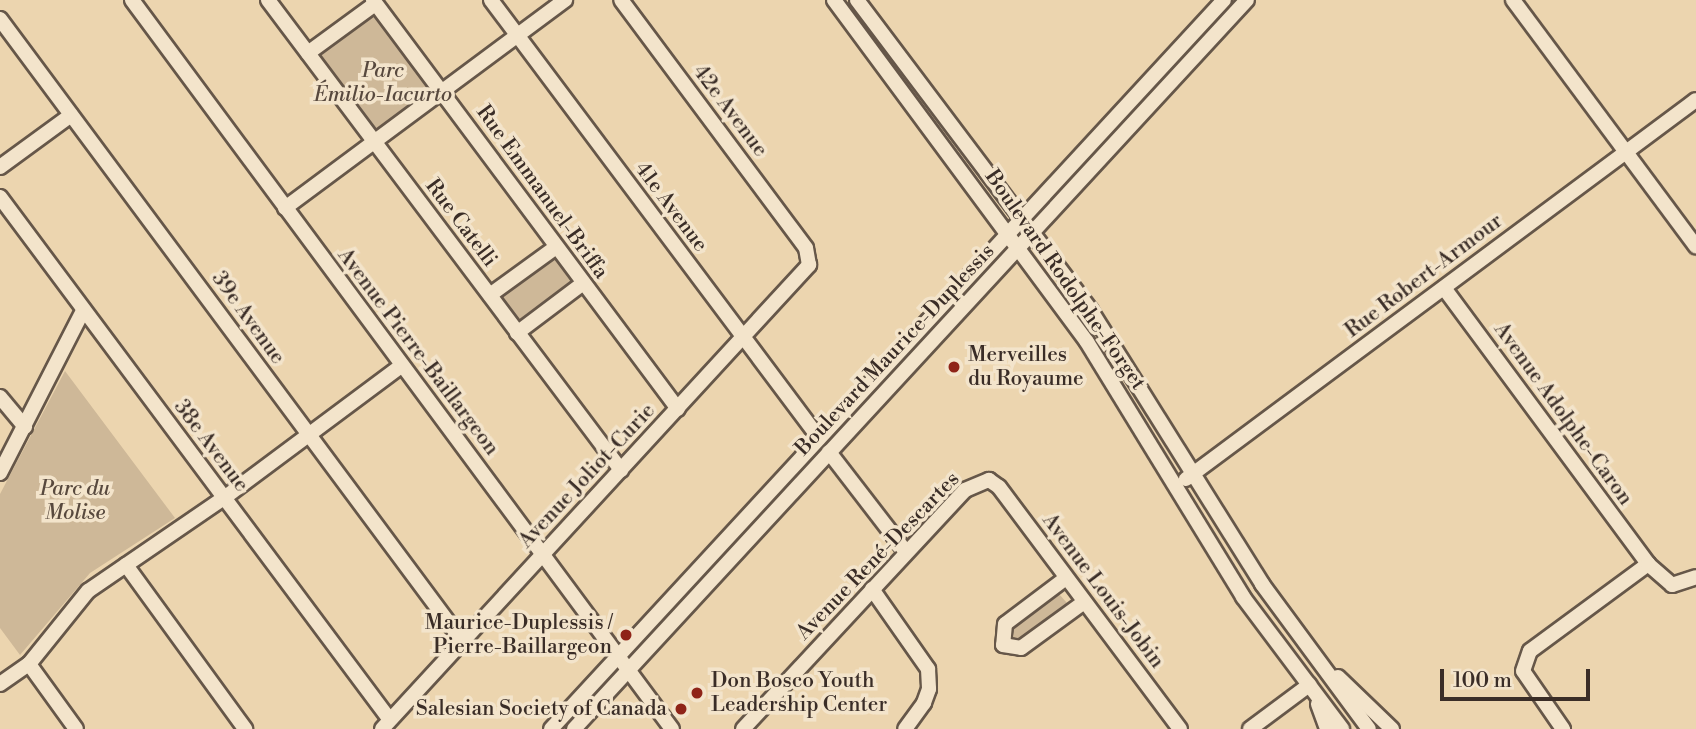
<!DOCTYPE html>
<html>
<head>
<meta charset="utf-8">
<style>
  body { margin:0 }
  #map { position:relative; width:1696px; height:729px; overflow:hidden; background:#ecd5af; font-family:"Libre Bodoni",serif }
  div>[style] { position:absolute }
  .green>* { inset:0; background:#ceb898 }
  .roads { filter:drop-shadow(2px 0 #665749) drop-shadow(-2px 0 #665749) drop-shadow(0 2px #665749) drop-shadow(0 -2px #665749) }
  .minor>* { height:14px; margin:-7px; padding:0 7px; transform-origin:7px; border-radius:7px; background:#f3e4cb }
  .dots>* { width:19px; height:19px; translate:-50% -50%; box-sizing:border-box; border:4px solid #f3e4cb; border-radius:50% }
  span { translate:-50% -50%; white-space:nowrap; text-align:center; line-height:1.15; -webkit-text-stroke:7px #f3e4cb; paint-order:stroke }
  .park-label { font-size:21px; color:#58493e; font-style:italic }
  .street-label { font-size:21px; color:#3a2d27 }
  .poi-label { font-size:21px; color:#3a2d27 }
  .left { translate:0 -50%; text-align:left }
  .right { translate:-100% -50%; text-align:right }
  .scale { position:absolute; left:1440px; top:669px; width:150px; height:32px; box-sizing:border-box; border:4px solid #3a2d27; border-top:0; padding-left:9px; font-size:21px; line-height:24px; white-space:nowrap; color:#3a2d27; -webkit-text-stroke:5px #f3e4cb; paint-order:stroke }
</style>
</head>
<body>
<div id="map">
  <div class="green">
    <i style="clip-path:polygon(375px 4px,442px 92px,374px 143px,308px 53px)"></i>
    <i style="clip-path:polygon(555px 253px,578px 284px,521px 326px,498px 295px)"></i>
    <i style="clip-path:polygon(65px 371px,175px 518px,90px 573px,20px 655px,0 628px,0 494px)"></i>
    <i style="clip-path:polygon(1059px 594px,1067px 603px,1020px 638px,1013px 638px,1012px 630px)"></i>
  </div>
  <div class="roads">
    <div class="minor">
      <i style="left:132px;top:0;width:907px;rotate:53.47deg"></i>
      <i style="left:268px;top:0;width:588px;rotate:53.09deg"></i>
      <i style="left:373px;top:0;width:510px;rotate:53.29deg"></i>
      <i style="left:491px;top:0;width:547px;rotate:53.17deg"></i>
      <i style="left:834px;top:0;width:425px;rotate:53.5deg"></i>
      <i style="left:1087px;top:342px;width:299px;rotate:58.5deg"></i>
      <i style="left:1243px;top:597px;width:165px;rotate:53.1deg"></i>
      <i style="left:857px;top:0;width:389px;rotate:53deg"></i>
      <i style="left:1091px;top:311px;width:322px;rotate:57.9deg"></i>
      <i style="left:1262px;top:584px;width:180px;rotate:53.6deg"></i>
      <i style="left:1513px;top:0;width:307px;rotate:53.4deg"></i>
      <i style="left:0;top:19px;width:776px;rotate:53.38deg"></i>
      <i style="left:308px;top:53px;width:83px;rotate:-36.2deg"></i>
      <i style="left:0;top:167px;width:88px;rotate:-36.2deg"></i>
      <i style="left:0;top:197px;width:652px;rotate:53.29deg"></i>
      <i style="left:285px;top:208px;width:349px;rotate:-36.6deg"></i>
      <i style="left:1444px;top:288px;width:343px;rotate:53.5deg"></i>
      <i style="left:490px;top:295px;width:82px;rotate:-36deg"></i>
      <i style="left:517px;top:333px;width:81px;rotate:-37deg"></i>
      <i style="left:0;top:397px;width:39px;rotate:50deg"></i>
      <i style="left:829px;top:452px;width:126px;rotate:52.4deg"></i>
      <i style="left:0;top:473px;width:182px;rotate:-62.9deg"></i>
      <i style="left:1186px;top:479px;width:635px;rotate:-36.62deg"></i>
      <i style="left:126px;top:565px;width:203px;rotate:54deg"></i>
      <i style="left:1066px;top:578px;width:76px;rotate:143deg"></i>
      <i style="left:1005px;top:624px;width:21px;rotate:95deg"></i>
      <i style="left:1003px;top:645px;width:18px;rotate:9deg"></i>
      <i style="left:1021px;top:648px;width:78px;rotate:-36.1deg"></i>
      <i style="left:872px;top:589px;width:98px;rotate:55deg"></i>
      <i style="left:928px;top:669px;width:20px;rotate:87deg"></i>
      <i style="left:929px;top:689px;width:15px;rotate:110deg"></i>
      <i style="left:924px;top:703px;width:32px;rotate:126deg"></i>
      <i style="left:29px;top:664px;width:80px;rotate:54.1deg"></i>
      <i style="left:1338px;top:677px;width:75px;rotate:43.9deg"></i>
      <i style="left:0;top:684px;width:35px;rotate:-35deg"></i>
      <i style="left:29px;top:664px;width:94px;rotate:-51.1deg"></i>
      <i style="left:88px;top:591px;width:165px;rotate:-34.4deg"></i>
      <i style="left:224px;top:498px;width:221px;rotate:-36.7deg"></i>
      <i style="left:1318px;top:704px;width:27px;rotate:70deg"></i>
      <i style="left:382px;top:729px;width:631px;rotate:-47.38deg"></i>
      <i style="left:809px;top:265px;width:17px;rotate:-100deg"></i>
      <i style="left:806px;top:248px;width:309px;rotate:-126.7deg"></i>
      <i style="left:551px;top:729px;width:992px;rotate:-47.29deg"></i>
      <i style="left:574px;top:729px;width:992px;rotate:-47.29deg"></i>
      <i style="left:743px;top:729px;width:326px;rotate:-47.1deg"></i>
      <i style="left:965px;top:490px;width:26px;rotate:-23deg"></i>
      <i style="left:989px;top:480px;width:12px;rotate:35deg"></i>
      <i style="left:999px;top:487px;width:302px;rotate:53.2deg"></i>
      <i style="left:1250px;top:729px;width:74px;rotate:-36.7deg"></i>
      <i style="left:1563px;top:729px;width:70px;rotate:-124.6deg"></i>
      <i style="left:1523px;top:671px;width:21px;rotate:-71deg"></i>
      <i style="left:1530px;top:651px;width:147px;rotate:-36.4deg"></i>
      <i style="left:1648px;top:564px;width:32px;rotate:41deg"></i>
      <i style="left:1672px;top:585px;width:25px;rotate:-18deg"></i>
    </div>
  </div>
  <div class="dots">
    <i style="left:954px;top:367px;background:#8f2418"></i>
    <i style="left:626px;top:635px;background:#8f2418"></i>
    <i style="left:697px;top:693px;background:#8f2418"></i>
    <i style="left:681px;top:709px;background:#8f2418"></i>
  </div>
  <div class="park-label">
    <span style="left:383px;top:83px">Parc<br>Émilio-Iacurto</span>
    <span style="left:75px;top:501px">Parc du<br>Molise</span>
  </div>
  <div class="street-label">
    <span style="left:730px;top:111px;rotate:53deg">42e Avenue</span>
    <span style="left:542px;top:192px;rotate:54deg">Rue Emmanuel-Briffa</span>
    <span style="left:671px;top:207px;rotate:53deg">41e Avenue</span>
    <span style="left:461px;top:223px;rotate:53deg">Rue Catelli</span>
    <span style="left:1424px;top:276px;rotate:-37deg">Rue Robert-Armour</span>
    <span style="left:1065px;top:280px;rotate:55deg">Boulevard Rodolphe-Forget</span>
    <span style="left:248px;top:318px;rotate:54deg">39e Avenue</span>
    <span style="left:895px;top:350px;rotate:-47deg">Boulevard Maurice-Duplessis</span>
    <span style="left:418px;top:352px;rotate:53deg">Avenue Pierre-Baillargeon</span>
    <span style="left:1563px;top:414px;rotate:54deg">Avenue Adolphe-Caron</span>
    <span style="left:211px;top:446px;rotate:53deg">38e Avenue</span>
    <span style="left:587px;top:476px;rotate:-47deg">Avenue Joliot-Curie</span>
    <span style="left:878px;top:556px;rotate:-46deg">Avenue René-Descartes</span>
    <span style="left:1103px;top:591px;rotate:53deg">Avenue Louis-Jobin</span>
  </div>
  <div class="poi-label">
    <span class="left" style="left:968px;top:367px">Merveilles<br>du Royaume</span>
    <span class="right" style="left:612px;top:635px">Maurice-Duplessis /<br>Pierre-Baillargeon</span>
    <span class="left" style="left:711px;top:693px">Don Bosco Youth<br>Leadership Center</span>
    <span class="right" style="left:667px;top:709px">Salesian Society of Canada</span>
  </div>
  <div class="scale">100 m</div>
</div>
</body>
</html>
